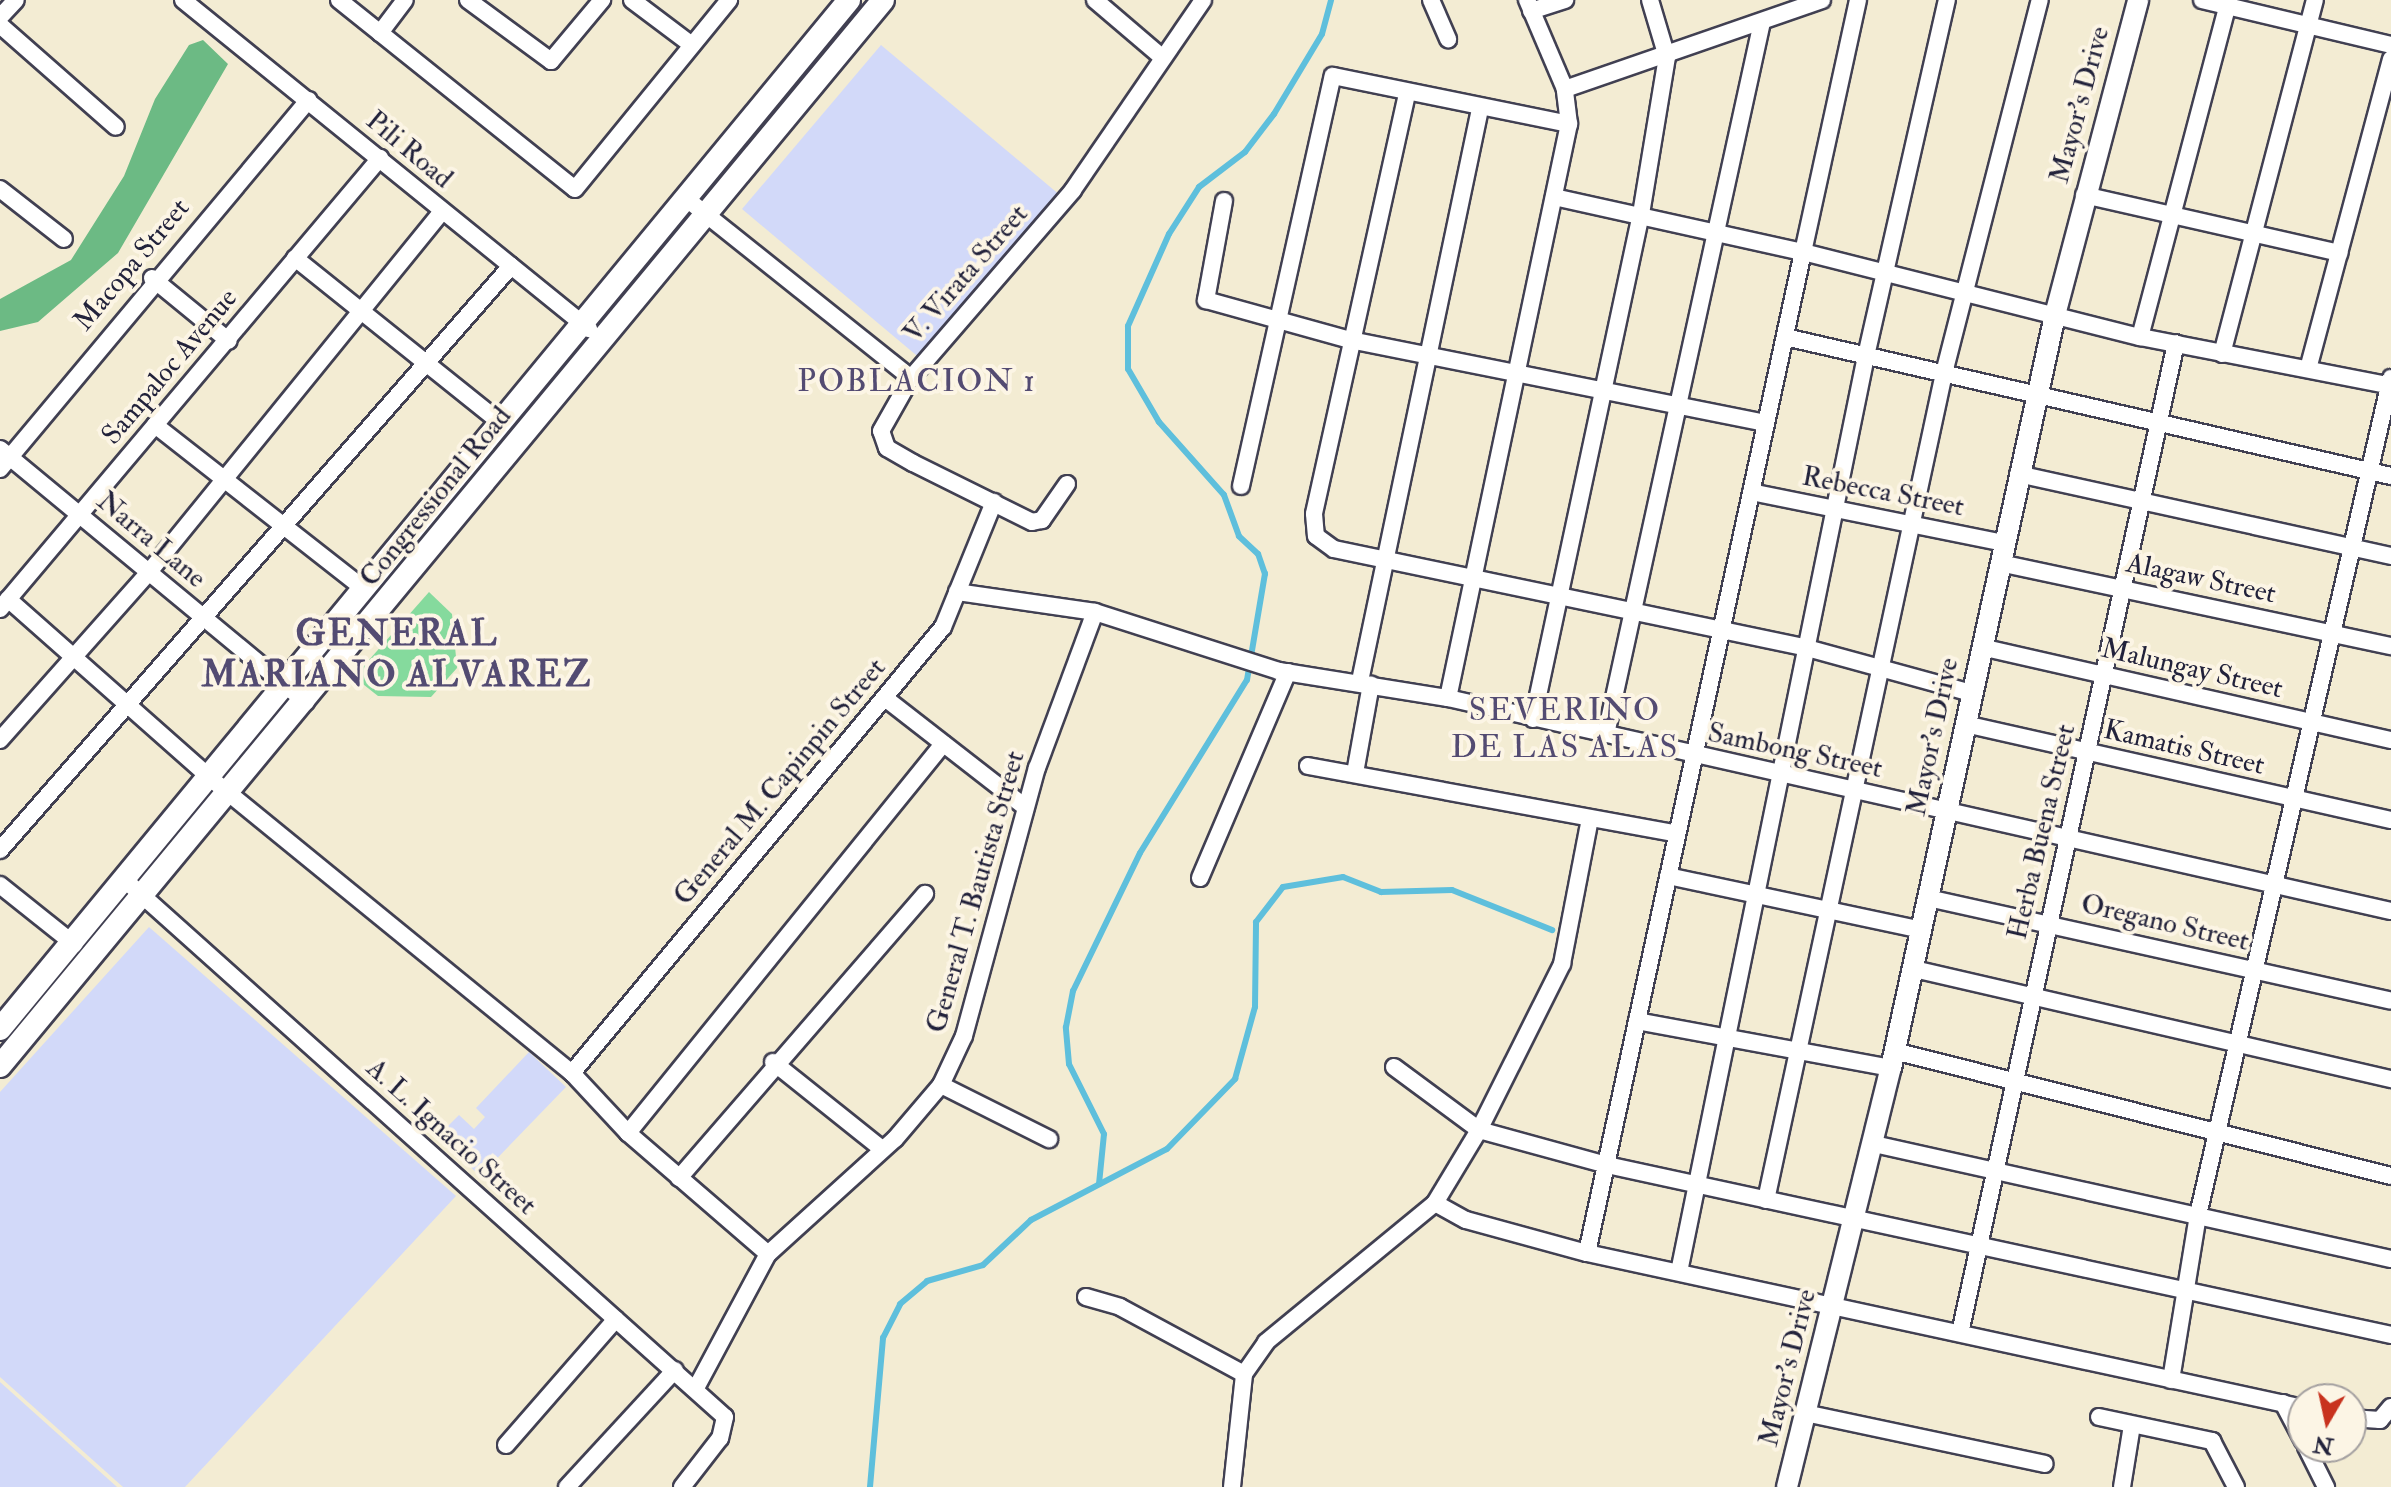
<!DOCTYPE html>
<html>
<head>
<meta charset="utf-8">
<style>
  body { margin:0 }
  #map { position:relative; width:2391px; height:1487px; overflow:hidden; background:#f3ecd3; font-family:"IM FELL Double Pica",serif }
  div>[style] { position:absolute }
  .built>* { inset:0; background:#d2d9f9 }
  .green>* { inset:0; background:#85da9d }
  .forest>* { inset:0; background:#6cba84 }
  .stream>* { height:6px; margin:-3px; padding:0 3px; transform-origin:3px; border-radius:3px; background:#5ebfdc }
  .roads { filter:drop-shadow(2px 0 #414052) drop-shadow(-2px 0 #414052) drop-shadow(0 2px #414052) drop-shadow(0 -2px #414052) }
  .minor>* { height:16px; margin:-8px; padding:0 8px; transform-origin:8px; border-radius:8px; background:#fff }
  .tertiary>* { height:20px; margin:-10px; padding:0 10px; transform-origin:10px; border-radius:10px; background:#fff }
  .secondary>* { height:22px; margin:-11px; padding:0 11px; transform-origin:11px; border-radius:11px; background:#fff }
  span { translate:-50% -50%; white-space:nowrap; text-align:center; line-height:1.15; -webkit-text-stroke:8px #fcf5e5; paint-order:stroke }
  .street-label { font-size:28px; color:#22223b }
  .quarter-label { font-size:32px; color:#534b72; letter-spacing:2px }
  .district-label { font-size:36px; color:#534b72; font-weight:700; letter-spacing:2px }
  .north { position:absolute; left:2287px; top:1383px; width:80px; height:80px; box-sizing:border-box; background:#fcf5e5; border:2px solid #a5a1a1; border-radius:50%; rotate:189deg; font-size:22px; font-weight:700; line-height:32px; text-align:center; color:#22223b }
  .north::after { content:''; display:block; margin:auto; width:28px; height:36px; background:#c8321e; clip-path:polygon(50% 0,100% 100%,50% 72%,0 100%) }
</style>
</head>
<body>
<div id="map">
  <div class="built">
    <i style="clip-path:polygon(881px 45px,1061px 196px,922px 360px,742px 209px)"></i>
    <i style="clip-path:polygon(149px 927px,456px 1196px,185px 1487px,123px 1487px,0 1377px,0 1092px)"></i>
    <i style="clip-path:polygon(529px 1052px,566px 1087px,480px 1176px,438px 1136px,459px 1115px,474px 1129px,485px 1117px,476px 1108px)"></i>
    <i style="clip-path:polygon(0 1382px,117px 1487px,0 1487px)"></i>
  </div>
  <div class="green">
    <i style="clip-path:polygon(429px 592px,452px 614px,457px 668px,431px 697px,378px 696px,354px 677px)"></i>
  </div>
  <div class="forest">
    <i style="clip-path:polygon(203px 40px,228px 64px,118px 253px,38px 322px,0 331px,0 299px,71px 260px,124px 176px,155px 99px,189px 45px)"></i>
  </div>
  <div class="stream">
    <i style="left:1099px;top:1184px;width:50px;rotate:-84.3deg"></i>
    <i style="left:1104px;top:1134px;width:78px;rotate:-116.6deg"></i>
    <i style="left:1069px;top:1064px;width:37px;rotate:-95deg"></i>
    <i style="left:1066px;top:1027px;width:37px;rotate:-79deg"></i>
    <i style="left:1073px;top:991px;width:153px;rotate:-64.1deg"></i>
    <i style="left:1140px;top:853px;width:203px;rotate:-58.3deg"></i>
    <i style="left:1247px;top:680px;width:108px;rotate:-80.4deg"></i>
    <i style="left:1265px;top:574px;width:21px;rotate:-109deg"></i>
    <i style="left:1258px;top:554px;width:26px;rotate:-137deg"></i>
    <i style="left:1239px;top:536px;width:44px;rotate:-110.1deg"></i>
    <i style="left:1224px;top:495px;width:98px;rotate:-131.7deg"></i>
    <i style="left:1159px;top:422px;width:61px;rotate:-120.3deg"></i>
    <i style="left:1128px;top:369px;width:43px;rotate:-90deg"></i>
    <i style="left:1128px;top:326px;width:101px;rotate:-66deg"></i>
    <i style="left:1169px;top:234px;width:56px;rotate:-57.4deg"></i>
    <i style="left:1199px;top:187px;width:58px;rotate:-37.3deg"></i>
    <i style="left:1245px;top:152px;width:48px;rotate:-52.7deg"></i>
    <i style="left:1274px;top:114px;width:93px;rotate:-59deg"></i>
    <i style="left:1322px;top:34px;width:35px;rotate:-75deg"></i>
    <i style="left:870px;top:1487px;width:150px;rotate:-85deg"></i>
    <i style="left:883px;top:1338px;width:38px;rotate:-63deg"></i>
    <i style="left:900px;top:1304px;width:35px;rotate:-40deg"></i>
    <i style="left:927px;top:1281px;width:58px;rotate:-15.9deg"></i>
    <i style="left:983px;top:1265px;width:66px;rotate:-43.2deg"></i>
    <i style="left:1031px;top:1220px;width:153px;rotate:-27.6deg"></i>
    <i style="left:1167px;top:1149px;width:98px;rotate:-45.8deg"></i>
    <i style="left:1235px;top:1079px;width:75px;rotate:-74.5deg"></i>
    <i style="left:1255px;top:1007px;width:85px;rotate:-89.3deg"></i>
    <i style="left:1256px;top:922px;width:44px;rotate:-52.4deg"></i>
    <i style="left:1283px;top:887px;width:61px;rotate:-9.5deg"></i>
    <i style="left:1343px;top:877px;width:41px;rotate:21.5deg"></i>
    <i style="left:1381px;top:892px;width:71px;rotate:-1.6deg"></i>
    <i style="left:1452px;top:890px;width:108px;rotate:21.8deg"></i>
  </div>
  <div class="roads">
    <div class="minor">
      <i style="left:183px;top:0;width:523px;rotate:39.02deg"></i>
      <i style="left:339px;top:0;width:302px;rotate:38.7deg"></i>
      <i style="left:575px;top:189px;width:244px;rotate:-50.8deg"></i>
      <i style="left:468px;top:0;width:103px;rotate:36.3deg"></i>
      <i style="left:551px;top:61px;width:80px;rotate:-50.1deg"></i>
      <i style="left:632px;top:0;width:75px;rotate:36.9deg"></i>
      <i style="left:1095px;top:0;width:89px;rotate:40.5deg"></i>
      <i style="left:1431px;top:0;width:43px;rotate:66.4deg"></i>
      <i style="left:1858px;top:0;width:258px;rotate:102.3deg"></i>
      <i style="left:1803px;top:252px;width:348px;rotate:14.2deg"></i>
      <i style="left:2140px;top:337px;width:256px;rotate:11deg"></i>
      <i style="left:2202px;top:0;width:194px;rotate:13.4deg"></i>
      <i style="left:1531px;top:11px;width:36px;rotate:-18deg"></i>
      <i style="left:0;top:17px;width:23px;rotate:-47deg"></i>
      <i style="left:0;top:25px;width:154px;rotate:41.3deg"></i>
      <i style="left:380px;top:33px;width:41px;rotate:-52.9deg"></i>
      <i style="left:1565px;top:89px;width:272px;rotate:-19.1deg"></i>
      <i style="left:1407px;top:94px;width:430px;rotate:102.5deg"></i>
      <i style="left:1314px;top:514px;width:22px;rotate:85deg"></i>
      <i style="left:1316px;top:536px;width:22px;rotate:36deg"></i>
      <i style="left:1334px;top:549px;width:483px;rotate:11.8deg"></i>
      <i style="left:1807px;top:648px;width:170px;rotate:15.3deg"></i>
      <i style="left:0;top:189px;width:81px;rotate:38deg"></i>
      <i style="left:2084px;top:195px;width:262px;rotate:12.8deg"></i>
      <i style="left:1554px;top:197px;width:255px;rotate:12.5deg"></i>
      <i style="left:1803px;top:252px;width:1024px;rotate:102.18deg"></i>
      <i style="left:688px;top:200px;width:285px;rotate:38.6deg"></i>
      <i style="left:1224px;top:201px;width:101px;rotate:100.3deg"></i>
      <i style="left:1206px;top:300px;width:149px;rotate:15.5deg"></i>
      <i style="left:1350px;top:340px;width:424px;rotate:11.3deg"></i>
      <i style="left:295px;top:258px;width:265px;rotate:38.7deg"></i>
      <i style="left:152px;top:278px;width:99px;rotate:39.3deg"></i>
      <i style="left:1785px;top:337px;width:622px;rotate:12.92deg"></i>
      <i style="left:2140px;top:337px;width:349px;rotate:-75.2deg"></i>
      <i style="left:2222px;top:354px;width:366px;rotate:-75.3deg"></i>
      <i style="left:2308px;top:369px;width:321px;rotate:-75deg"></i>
      <i style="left:155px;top:425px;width:266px;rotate:38.1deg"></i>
      <i style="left:0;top:449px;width:397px;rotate:39.6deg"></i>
      <i style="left:0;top:469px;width:481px;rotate:-50.1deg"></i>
      <i style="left:2018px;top:474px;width:382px;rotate:12.4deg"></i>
      <i style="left:1067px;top:484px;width:44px;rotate:124.8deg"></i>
      <i style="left:1042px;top:520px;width:10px;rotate:169deg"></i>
      <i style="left:1032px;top:522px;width:133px;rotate:-153.6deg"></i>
      <i style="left:913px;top:463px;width:30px;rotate:-150deg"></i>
      <i style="left:887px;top:448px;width:18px;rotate:-109deg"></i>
      <i style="left:881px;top:431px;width:61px;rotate:-60.5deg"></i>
      <i style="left:911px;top:378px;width:248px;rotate:-49.2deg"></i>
      <i style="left:1073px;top:190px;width:230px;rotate:-55.6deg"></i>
      <i style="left:1241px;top:486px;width:420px;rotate:-77.4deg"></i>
      <i style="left:1333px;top:76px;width:241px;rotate:11.5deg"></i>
      <i style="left:1751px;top:492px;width:258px;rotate:11.4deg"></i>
      <i style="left:2000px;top:563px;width:400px;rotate:12deg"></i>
      <i style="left:957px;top:592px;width:139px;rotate:8.2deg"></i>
      <i style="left:1095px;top:612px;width:193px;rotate:17.8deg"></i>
      <i style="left:1279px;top:671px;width:171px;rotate:9.1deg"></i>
      <i style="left:1448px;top:698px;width:967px;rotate:12.73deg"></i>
      <i style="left:8px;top:599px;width:268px;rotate:41.5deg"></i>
      <i style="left:209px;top:777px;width:468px;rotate:39.2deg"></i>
      <i style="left:572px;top:1073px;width:82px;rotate:47deg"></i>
      <i style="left:628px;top:1133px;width:185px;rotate:40.8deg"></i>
      <i style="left:0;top:609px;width:590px;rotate:-49.88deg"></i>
      <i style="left:1981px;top:647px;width:420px;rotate:12.8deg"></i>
      <i style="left:1360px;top:681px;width:584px;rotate:-78.15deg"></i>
      <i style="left:885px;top:698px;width:177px;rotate:37.9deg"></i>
      <i style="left:1448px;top:698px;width:587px;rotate:-78.1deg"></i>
      <i style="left:1569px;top:124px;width:35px;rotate:-97deg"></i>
      <i style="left:1565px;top:89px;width:97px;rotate:-113.1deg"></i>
      <i style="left:1533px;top:719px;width:516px;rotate:-77.93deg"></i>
      <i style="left:1641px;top:214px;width:159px;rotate:-80.6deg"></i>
      <i style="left:1667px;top:57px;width:59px;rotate:-106.6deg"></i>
      <i style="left:1965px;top:724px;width:437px;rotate:12.7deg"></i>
      <i style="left:1606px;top:734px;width:729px;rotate:-77.64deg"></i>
      <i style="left:0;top:740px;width:225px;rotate:-48.4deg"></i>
      <i style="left:149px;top:572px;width:464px;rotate:-50.9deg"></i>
      <i style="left:1308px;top:766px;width:375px;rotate:10.4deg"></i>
      <i style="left:1355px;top:773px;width:90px;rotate:-79.8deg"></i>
      <i style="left:0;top:850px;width:776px;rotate:-48.81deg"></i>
      <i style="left:1668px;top:876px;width:259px;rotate:12deg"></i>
      <i style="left:1200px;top:878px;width:224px;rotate:-66.9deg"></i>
      <i style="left:125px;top:880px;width:805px;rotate:41.83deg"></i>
      <i style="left:725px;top:1417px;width:22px;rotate:103deg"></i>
      <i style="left:720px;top:1438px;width:62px;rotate:127.8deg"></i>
      <i style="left:0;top:885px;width:95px;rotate:38.6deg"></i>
      <i style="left:1928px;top:898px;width:474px;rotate:12.5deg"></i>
      <i style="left:1914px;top:969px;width:490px;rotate:13deg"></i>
      <i style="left:1637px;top:1021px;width:258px;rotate:10.5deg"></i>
      <i style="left:1894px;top:1051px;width:512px;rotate:14.12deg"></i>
      <i style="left:773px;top:1062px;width:139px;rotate:38.6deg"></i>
      <i style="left:1394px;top:1067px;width:106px;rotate:36.5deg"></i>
      <i style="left:1479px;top:1130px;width:133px;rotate:15.3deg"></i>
      <i style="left:1607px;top:1165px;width:802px;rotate:12.23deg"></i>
      <i style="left:572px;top:1073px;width:580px;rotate:-50.25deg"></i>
      <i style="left:943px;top:627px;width:135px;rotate:-67.8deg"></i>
      <i style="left:941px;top:1085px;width:121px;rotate:26.6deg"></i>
      <i style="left:628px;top:1133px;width:501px;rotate:-51deg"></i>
      <i style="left:1874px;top:1144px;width:530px;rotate:12.54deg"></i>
      <i style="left:679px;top:1178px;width:376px;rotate:-49.1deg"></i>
      <i style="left:1766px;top:1200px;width:846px;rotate:-77.85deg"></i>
      <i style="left:1944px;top:373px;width:385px;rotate:-75.6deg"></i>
      <i style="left:1435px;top:1203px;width:35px;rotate:29deg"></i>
      <i style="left:1466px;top:1220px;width:125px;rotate:15.3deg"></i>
      <i style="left:1587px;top:1253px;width:733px;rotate:12.21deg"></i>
      <i style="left:1679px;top:1272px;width:935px;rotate:-78.46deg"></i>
      <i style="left:1866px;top:356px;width:365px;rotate:-77.2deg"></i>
      <i style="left:1086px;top:1297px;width:35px;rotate:16deg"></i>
      <i style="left:1120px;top:1307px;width:141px;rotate:28.4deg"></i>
      <i style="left:1960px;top:1333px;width:1013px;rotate:-77.69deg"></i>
      <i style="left:2171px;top:1380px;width:167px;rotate:-80.7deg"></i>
      <i style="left:2198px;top:1215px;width:859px;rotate:-77.02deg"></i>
      <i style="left:696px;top:1388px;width:152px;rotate:-61.8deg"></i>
      <i style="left:768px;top:1254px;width:171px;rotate:-42.2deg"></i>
      <i style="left:895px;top:1139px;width:71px;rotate:-49.6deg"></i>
      <i style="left:941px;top:1085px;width:54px;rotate:-64.9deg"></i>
      <i style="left:964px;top:1036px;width:278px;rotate:-74.8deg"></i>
      <i style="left:1037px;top:768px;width:166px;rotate:-69.6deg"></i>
      <i style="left:2283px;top:1403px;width:43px;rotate:62.2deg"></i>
      <i style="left:1805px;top:1413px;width:245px;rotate:12deg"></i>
      <i style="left:2099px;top:1417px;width:116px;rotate:12deg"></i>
      <i style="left:2212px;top:1441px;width:52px;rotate:62.4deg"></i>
      <i style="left:2351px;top:1418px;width:29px;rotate:4deg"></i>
      <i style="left:2380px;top:1420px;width:17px;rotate:-50deg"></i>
      <i style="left:506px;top:1445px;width:167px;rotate:-48.9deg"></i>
      <i style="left:2306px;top:1447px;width:45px;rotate:63.4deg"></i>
      <i style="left:567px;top:1487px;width:159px;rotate:-47.3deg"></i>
      <i style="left:1232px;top:1487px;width:114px;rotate:-83.9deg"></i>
      <i style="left:1244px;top:1374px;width:39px;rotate:-55deg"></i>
      <i style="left:1266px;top:1342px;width:219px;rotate:-39.4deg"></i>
      <i style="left:1435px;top:1203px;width:85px;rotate:-58.9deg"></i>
      <i style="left:1479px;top:1130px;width:186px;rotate:-63.4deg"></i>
      <i style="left:1562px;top:964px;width:148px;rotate:-79.1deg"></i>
      <i style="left:2122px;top:1487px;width:63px;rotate:-80.8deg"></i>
    </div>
    <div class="tertiary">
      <i style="left:1787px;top:1487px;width:432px;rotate:-76.1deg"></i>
      <i style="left:1891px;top:1068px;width:771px;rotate:-77.71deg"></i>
      <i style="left:2055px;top:315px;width:326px;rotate:-75.2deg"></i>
    </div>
    <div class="secondary">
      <i style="left:0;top:1029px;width:1334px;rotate:-50.47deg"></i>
      <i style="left:0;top:1066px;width:1384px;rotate:-50.36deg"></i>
    </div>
  </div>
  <div class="street-label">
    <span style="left:2080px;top:105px;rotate:-75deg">Mayor's Drive</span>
    <span style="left:409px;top:150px;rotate:40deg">Pili Road</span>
    <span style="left:132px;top:265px;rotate:-50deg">Macopa Street</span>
    <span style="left:966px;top:274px;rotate:-49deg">V. Virata Street</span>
    <span style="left:170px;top:367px;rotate:-50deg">Sampaloc Avenue</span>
    <span style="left:1883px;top:492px;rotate:11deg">Rebecca Street</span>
    <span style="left:436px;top:497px;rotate:-51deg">Congressional Road</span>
    <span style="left:151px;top:540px;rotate:40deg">Narra Lane</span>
    <span style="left:2201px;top:579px;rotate:12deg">Alagaw Street</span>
    <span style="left:2192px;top:669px;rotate:13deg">Malungay Street</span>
    <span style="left:1933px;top:737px;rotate:-78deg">Mayor's Drive</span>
    <span style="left:2184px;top:748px;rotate:13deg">Kamatis Street</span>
    <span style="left:1795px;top:751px;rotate:12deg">Sambong Street</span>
    <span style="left:780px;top:782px;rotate:-50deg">General M. Capinpin Street</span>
    <span style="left:2042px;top:832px;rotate:-77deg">Herba Buena Street</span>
    <span style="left:976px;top:892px;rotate:-74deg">General T. Bautista Street</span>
    <span style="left:2165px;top:923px;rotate:13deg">Oregano Street</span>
    <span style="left:451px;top:1137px;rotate:42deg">A. L. Ignacio Street</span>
    <span style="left:1788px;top:1368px;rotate:-76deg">Mayor's Drive</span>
  </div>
  <div class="quarter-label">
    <span style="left:917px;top:381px">POBLACION 1</span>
    <span style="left:1565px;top:729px">SEVERINO<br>DE LAS ALAS</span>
  </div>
  <div class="district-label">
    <span style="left:397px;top:654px">GENERAL<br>MARIANO ALVAREZ</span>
  </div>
  <div class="north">N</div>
</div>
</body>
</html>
